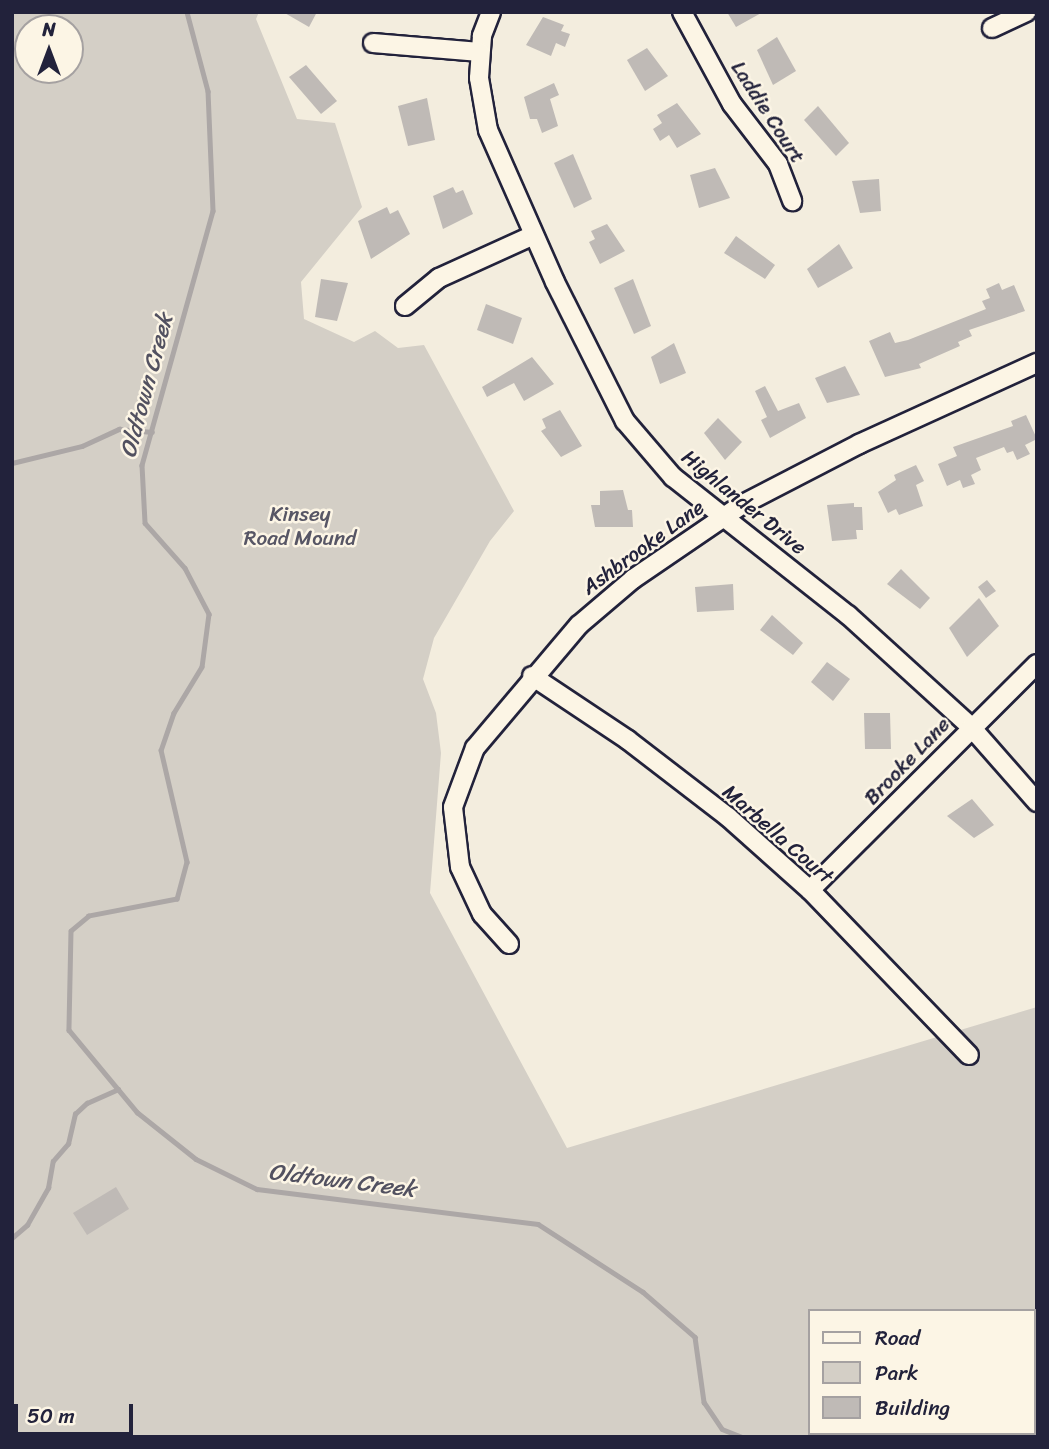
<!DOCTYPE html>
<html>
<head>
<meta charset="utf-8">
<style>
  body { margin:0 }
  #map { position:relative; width:1049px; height:1449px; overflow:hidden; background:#f3edde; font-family:Sriracha,sans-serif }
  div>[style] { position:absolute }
  .green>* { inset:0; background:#d4cfc6 }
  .stream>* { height:4.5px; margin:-2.25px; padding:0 2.25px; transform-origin:2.25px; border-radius:2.25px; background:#aca7a6 }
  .building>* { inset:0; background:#bfbab6 }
  .roads { filter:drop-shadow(2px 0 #22223b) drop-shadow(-2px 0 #22223b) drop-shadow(0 2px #22223b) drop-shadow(0 -2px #22223b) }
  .street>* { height:18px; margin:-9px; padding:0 9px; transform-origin:9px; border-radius:9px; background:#fcf5e5 }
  span { translate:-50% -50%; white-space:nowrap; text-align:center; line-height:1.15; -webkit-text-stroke:5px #fcf5e5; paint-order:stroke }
  .street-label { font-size:21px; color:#22223b }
  .park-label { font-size:21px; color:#575665 }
  .water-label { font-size:23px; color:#525160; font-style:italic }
  .frame { position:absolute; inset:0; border:14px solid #22223b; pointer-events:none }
  .legend { position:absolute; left:808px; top:1309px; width:228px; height:126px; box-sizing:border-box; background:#fcf5e5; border:2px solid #a5a1a1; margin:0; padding:9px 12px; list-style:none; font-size:21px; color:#22223b }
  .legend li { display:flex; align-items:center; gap:14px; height:35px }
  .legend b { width:35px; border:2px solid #a5a1a1 }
  .north { position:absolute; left:14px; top:14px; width:70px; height:70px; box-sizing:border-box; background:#fcf5e5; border:2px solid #a5a1a1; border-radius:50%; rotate:0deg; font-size:19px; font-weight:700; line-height:28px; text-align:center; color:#22223b }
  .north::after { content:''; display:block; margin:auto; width:24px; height:32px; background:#22223b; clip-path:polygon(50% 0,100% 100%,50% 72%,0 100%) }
  .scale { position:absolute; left:14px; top:1404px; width:119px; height:32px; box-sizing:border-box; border:4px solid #22223b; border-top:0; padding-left:9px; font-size:21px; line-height:24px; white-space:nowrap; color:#22223b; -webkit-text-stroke:5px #fcf5e5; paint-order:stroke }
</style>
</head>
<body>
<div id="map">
  <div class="green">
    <i style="clip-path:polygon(evenodd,12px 12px,259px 12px,256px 19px,297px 119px,335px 123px,362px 207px,301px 282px,304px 319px,354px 342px,375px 331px,398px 348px,424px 345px,514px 511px,490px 541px,434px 638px,423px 679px,436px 713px,441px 753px,430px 893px,567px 1148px,1037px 1007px,1037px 1437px,12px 1437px,12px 12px,28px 28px,70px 28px,70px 70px,28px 70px,28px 28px,12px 12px,809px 1311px,1033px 1311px,1033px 1433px,809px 1433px,809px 1311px)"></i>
  </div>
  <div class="stream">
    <i style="left:187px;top:12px;width:82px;rotate:75.1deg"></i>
    <i style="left:208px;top:91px;width:120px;rotate:87.6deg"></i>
    <i style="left:213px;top:211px;width:264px;rotate:105.6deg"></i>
    <i style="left:142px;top:465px;width:58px;rotate:87deg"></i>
    <i style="left:145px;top:523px;width:60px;rotate:48.4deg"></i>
    <i style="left:185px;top:568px;width:52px;rotate:62.4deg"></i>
    <i style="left:209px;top:614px;width:53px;rotate:97.5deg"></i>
    <i style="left:202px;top:667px;width:54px;rotate:121.3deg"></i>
    <i style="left:174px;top:713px;width:39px;rotate:109deg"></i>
    <i style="left:161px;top:750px;width:115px;rotate:76.9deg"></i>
    <i style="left:187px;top:862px;width:38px;rotate:105deg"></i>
    <i style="left:177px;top:899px;width:90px;rotate:169.1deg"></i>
    <i style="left:89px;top:916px;width:23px;rotate:140deg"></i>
    <i style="left:71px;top:931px;width:99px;rotate:91.2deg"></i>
    <i style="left:69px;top:1030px;width:107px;rotate:50.3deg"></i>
    <i style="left:137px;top:1112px;width:75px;rotate:38.5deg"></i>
    <i style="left:196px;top:1159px;width:68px;rotate:26.2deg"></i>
    <i style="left:257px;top:1189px;width:283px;rotate:7.1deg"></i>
    <i style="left:538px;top:1224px;width:125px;rotate:32.9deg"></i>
    <i style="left:643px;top:1292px;width:69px;rotate:40.9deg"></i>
    <i style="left:695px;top:1337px;width:66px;rotate:82.1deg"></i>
    <i style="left:704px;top:1402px;width:32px;rotate:56deg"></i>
    <i style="left:722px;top:1429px;width:22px;rotate:22deg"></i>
    <i style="left:12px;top:463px;width:72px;rotate:-13.7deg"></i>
    <i style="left:82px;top:446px;width:41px;rotate:-24.7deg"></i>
    <i style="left:119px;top:429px;width:33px;rotate:5deg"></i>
    <i style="left:12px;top:1238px;width:20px;rotate:-41deg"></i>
    <i style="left:27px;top:1225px;width:43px;rotate:-60.4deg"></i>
    <i style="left:48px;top:1188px;width:27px;rotate:-80deg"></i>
    <i style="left:53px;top:1161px;width:23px;rotate:-49deg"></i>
    <i style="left:68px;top:1144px;width:31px;rotate:-77deg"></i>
    <i style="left:75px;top:1114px;width:16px;rotate:-43deg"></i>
    <i style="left:87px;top:1103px;width:34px;rotate:-24deg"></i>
  </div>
  <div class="building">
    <i style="clip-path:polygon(283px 12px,317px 12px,309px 27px)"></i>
    <i style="clip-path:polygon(727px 12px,763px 12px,736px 27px)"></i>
    <i style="clip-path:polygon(543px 17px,564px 25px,561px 31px,570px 34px,565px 47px,556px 43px,551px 56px,526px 45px)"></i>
    <i style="clip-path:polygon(777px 37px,796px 71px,773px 85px,757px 50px)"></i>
    <i style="clip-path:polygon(647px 48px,668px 76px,645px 91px,627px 60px)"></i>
    <i style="clip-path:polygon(306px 65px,337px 101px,321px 114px,289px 77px)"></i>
    <i style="clip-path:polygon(554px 83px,559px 95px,550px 99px,558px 126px,542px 133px,537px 119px,530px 119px,524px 97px)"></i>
    <i style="clip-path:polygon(427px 98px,435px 140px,408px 146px,398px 106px)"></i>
    <i style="clip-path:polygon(677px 103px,701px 134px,677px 148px,669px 135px,660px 141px,653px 129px,662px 123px,657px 115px)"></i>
    <i style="clip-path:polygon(818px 106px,849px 143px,836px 156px,804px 120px)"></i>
    <i style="clip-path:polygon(573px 154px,592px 199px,574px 208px,554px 163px)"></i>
    <i style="clip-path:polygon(715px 168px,730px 198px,699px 208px,690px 175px)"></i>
    <i style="clip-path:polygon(879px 179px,881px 211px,860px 213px,852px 181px)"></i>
    <i style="clip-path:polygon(453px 187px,456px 193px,463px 190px,473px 214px,443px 229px,433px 196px)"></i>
    <i style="clip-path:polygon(387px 207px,390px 214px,398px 210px,410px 234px,371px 259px,358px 221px)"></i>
    <i style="clip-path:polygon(607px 224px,625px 251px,600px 264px,589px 242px,595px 239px,591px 231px)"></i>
    <i style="clip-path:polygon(736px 236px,775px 265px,765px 279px,724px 253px)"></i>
    <i style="clip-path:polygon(839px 244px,853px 268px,818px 288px,807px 269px)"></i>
    <i style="clip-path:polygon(321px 279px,348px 283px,337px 321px,315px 317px)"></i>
    <i style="clip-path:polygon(633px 279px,651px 326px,634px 334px,614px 288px)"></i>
    <i style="clip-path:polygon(999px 283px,1002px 290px,1014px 285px,1025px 311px,969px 330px,972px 336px,958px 342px,960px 346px,919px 364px,921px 368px,885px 377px,869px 341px,890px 332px,895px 343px,908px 340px,986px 309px,982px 301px,990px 298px,986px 289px)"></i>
    <i style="clip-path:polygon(486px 304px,522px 318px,513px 344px,477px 330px)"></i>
    <i style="clip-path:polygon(674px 343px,686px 373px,660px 384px,651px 357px)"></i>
    <i style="clip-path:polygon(532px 357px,554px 384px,524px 401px,514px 383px,487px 397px,482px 387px)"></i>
    <i style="clip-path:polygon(845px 366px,860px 395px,827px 403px,815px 378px)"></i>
    <i style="clip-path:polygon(765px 386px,778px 411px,799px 403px,806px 418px,770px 438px,761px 420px,767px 417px,755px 391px)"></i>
    <i style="clip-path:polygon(560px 410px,582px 446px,561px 457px,541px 431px,546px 428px,542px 419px)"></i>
    <i style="clip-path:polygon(1026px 415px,1037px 439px,1025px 445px,1030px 454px,1017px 460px,1013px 451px,1007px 453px,1004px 447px,976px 458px,981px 470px,971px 475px,975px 484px,963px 488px,960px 480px,947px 486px,938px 464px,957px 456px,953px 447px,1013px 426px,1011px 421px)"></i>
    <i style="clip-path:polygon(718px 418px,742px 442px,725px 460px,704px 433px)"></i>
    <i style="clip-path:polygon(916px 465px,924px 481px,916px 485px,923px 506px,899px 515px,896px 509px,888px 513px,878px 492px,896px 480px,894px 475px)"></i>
    <i style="clip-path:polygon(623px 490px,628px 510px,632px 510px,633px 527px,595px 527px,591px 505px,600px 505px,600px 491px)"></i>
    <i style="clip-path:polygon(854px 503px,854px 507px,862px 507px,863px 530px,856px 530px,857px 539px,832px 541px,827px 505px)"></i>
    <i style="clip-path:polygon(901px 569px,930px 598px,920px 609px,887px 584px)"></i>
    <i style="clip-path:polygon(987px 580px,996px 591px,986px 598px,978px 587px)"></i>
    <i style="clip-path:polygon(733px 584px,734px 610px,697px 612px,695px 587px)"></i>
    <i style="clip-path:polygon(979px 598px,999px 626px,967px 657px,949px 628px)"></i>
    <i style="clip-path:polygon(772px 615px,803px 643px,793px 655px,760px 630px)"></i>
    <i style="clip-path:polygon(827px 662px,850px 679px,833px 701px,811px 682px)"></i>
    <i style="clip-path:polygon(864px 713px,890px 713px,891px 749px,865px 749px)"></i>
    <i style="clip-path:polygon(972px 799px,994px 825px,974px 838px,947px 816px)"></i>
    <i style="clip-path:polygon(116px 1187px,129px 1209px,87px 1235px,73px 1213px)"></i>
  </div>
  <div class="roads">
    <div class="street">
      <i style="left:491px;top:12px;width:26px;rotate:111deg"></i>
      <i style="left:482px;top:36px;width:42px;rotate:94.1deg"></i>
      <i style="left:479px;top:78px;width:53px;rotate:80.2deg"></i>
      <i style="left:488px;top:130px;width:166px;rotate:66.2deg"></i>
      <i style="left:555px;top:282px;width:156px;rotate:63.3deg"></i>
      <i style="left:625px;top:421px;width:74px;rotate:49.4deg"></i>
      <i style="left:673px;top:477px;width:223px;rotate:38.3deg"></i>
      <i style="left:848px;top:615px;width:166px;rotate:42.3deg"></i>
      <i style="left:971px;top:727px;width:100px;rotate:48.7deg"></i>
      <i style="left:682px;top:12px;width:105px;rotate:61.5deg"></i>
      <i style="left:732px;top:104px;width:76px;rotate:52.5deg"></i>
      <i style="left:778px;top:164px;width:40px;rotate:69deg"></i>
      <i style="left:992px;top:28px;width:38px;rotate:-25deg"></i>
      <i style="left:373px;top:43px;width:107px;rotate:4.8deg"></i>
      <i style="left:405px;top:306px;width:44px;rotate:-39.5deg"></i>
      <i style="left:439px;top:278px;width:104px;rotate:-24.4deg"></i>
      <i style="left:532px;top:676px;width:115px;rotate:33.7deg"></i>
      <i style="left:628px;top:740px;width:126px;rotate:37.6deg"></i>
      <i style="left:728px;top:817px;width:110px;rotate:41.7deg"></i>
      <i style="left:810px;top:890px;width:229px;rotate:46.1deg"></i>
      <i style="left:810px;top:890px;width:320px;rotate:-44.9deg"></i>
      <i style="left:509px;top:944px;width:40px;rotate:-132deg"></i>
      <i style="left:482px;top:914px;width:52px;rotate:-115.1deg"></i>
      <i style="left:460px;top:867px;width:60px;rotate:-96.7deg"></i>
      <i style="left:453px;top:807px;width:63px;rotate:-69.6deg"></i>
      <i style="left:475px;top:748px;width:161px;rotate:-49.8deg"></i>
      <i style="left:579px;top:625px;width:71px;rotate:-40.4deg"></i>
      <i style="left:633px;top:579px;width:133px;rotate:-34.3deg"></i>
      <i style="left:743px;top:504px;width:131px;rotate:-27.3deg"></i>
      <i style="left:859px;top:444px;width:196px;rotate:-24.5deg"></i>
    </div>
  </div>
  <div class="street-label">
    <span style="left:768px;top:112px;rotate:57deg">Laddie Court</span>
    <span style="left:744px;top:502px;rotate:39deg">Highlander Drive</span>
    <span style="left:643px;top:547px;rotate:-36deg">Ashbrooke Lane</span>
    <span style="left:907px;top:761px;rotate:-46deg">Brooke Lane</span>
    <span style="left:778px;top:834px;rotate:41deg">Marbella Court</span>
  </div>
  <div class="park-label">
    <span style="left:300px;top:526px">Kinsey<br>Road Mound</span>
  </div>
  <div class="water-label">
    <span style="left:147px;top:386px;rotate:-75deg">Oldtown Creek</span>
    <span style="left:342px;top:1181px;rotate:7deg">Oldtown Creek</span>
  </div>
  <div class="frame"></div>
  <ul class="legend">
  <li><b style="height:9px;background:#fcf5e5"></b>Road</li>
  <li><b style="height:19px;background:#d4cfc6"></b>Park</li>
  <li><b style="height:19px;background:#bfbab6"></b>Building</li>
  </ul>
  <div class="north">N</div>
  <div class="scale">50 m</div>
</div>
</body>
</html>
